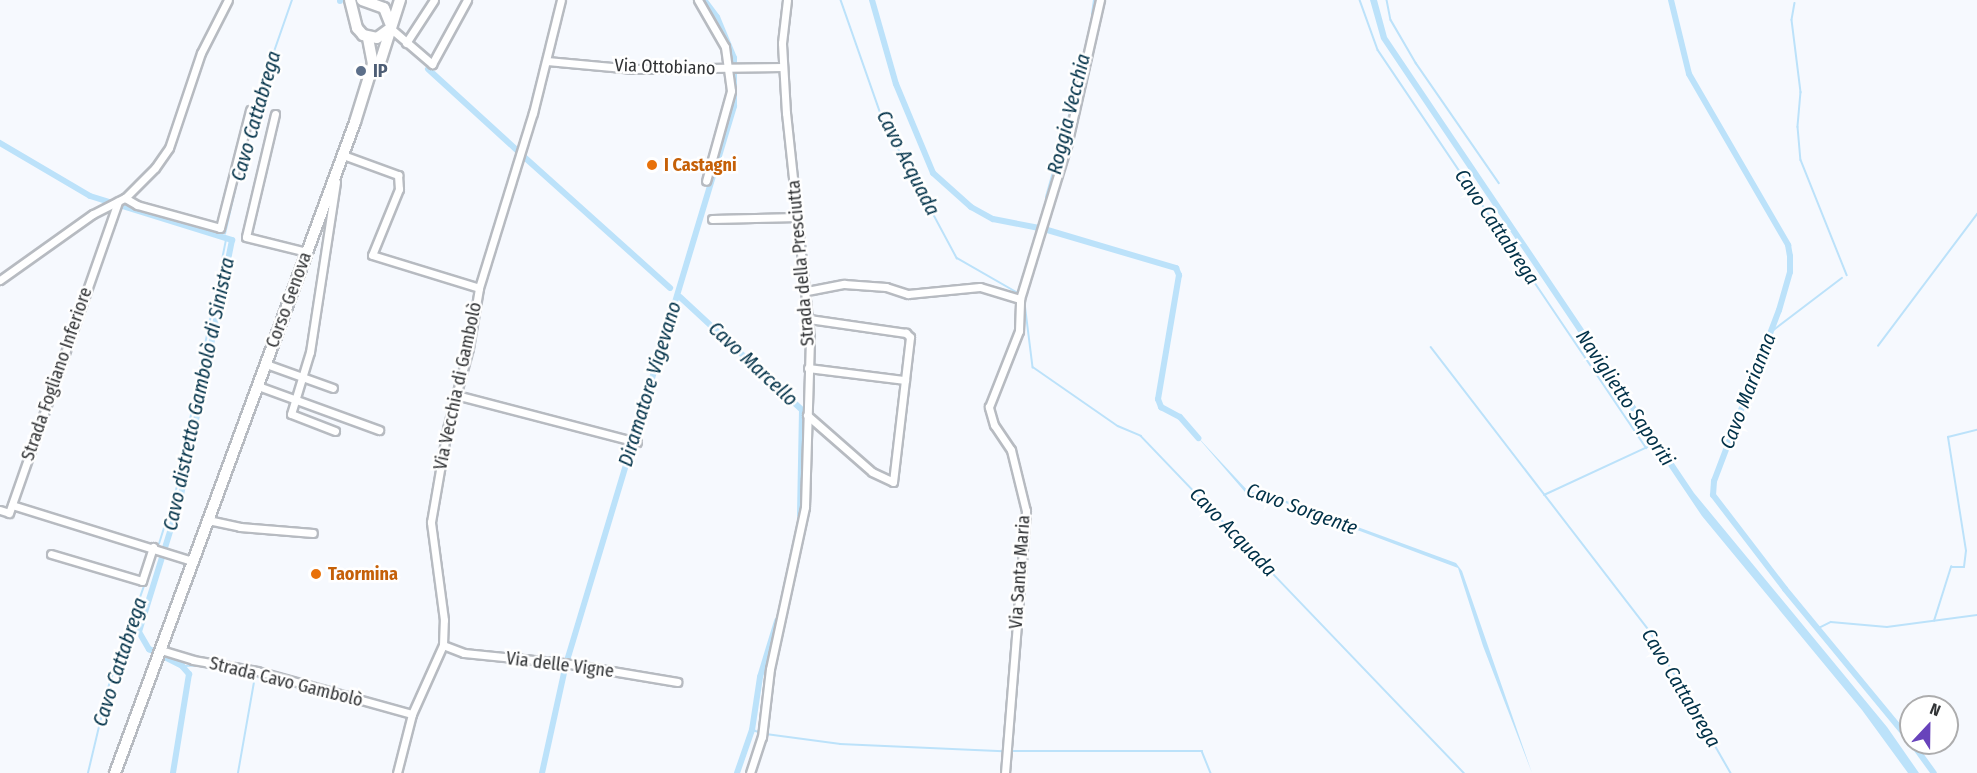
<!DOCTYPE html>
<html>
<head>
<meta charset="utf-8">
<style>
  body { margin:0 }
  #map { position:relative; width:1977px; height:773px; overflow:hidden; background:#f6f9fe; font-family:"Fira Sans Condensed",sans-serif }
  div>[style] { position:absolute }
  .water>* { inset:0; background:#bce2fa }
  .stream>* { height:1.5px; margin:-0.75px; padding:0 0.75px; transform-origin:0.75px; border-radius:0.75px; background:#bce2fa }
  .canal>* { height:6px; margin:-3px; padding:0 3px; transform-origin:3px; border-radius:3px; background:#bce2fa }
  .roads { filter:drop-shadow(2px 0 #b7bbc1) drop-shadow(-2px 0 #b7bbc1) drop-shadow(0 2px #b7bbc1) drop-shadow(0 -2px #b7bbc1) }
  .minor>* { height:7px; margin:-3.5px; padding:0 3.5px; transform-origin:3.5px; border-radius:3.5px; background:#fff }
  .secondary>* { height:10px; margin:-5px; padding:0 5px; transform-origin:5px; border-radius:5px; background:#fff }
  .dots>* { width:16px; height:16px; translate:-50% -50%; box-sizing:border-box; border:3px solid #fff; border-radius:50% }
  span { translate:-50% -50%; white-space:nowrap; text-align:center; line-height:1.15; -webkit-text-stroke:5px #fff; paint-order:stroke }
  .street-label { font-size:18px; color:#313335 }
  .service-label { font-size:18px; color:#4e5e75; font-weight:700 }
  .left { translate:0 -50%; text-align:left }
  .food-label { font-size:18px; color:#c56008; font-weight:700 }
  .water-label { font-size:20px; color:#013148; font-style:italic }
  .north { position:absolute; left:1899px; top:695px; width:60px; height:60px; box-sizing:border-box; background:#fff; border:2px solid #adadae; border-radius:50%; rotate:22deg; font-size:16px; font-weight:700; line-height:24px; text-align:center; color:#313335 }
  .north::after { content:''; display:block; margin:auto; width:21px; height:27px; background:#6843bb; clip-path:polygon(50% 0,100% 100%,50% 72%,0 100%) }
</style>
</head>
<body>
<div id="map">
  <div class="water">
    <i style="clip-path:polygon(1370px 0,1377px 0,1387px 37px,1694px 493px,1887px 727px,1919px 773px,1908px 773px,1862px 710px,1702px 516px,1381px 39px)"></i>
    <i style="clip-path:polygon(1194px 433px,1248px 491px,1284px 500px,1456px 563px,1462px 571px,1532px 773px,1483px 646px,1458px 568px,1275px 499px,1245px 492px)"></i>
  </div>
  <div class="stream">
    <i style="left:841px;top:0;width:127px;rotate:70.7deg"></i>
    <i style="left:883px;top:120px;width:157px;rotate:61.8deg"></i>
    <i style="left:957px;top:258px;width:70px;rotate:29.8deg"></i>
    <i style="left:1360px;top:0;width:53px;rotate:70.2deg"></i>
    <i style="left:1378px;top:50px;width:480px;rotate:56deg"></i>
    <i style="left:1387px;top:0;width:20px;rotate:79deg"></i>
    <i style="left:1391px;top:20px;width:50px;rotate:59.8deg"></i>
    <i style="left:1416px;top:63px;width:146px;rotate:55.3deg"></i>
    <i style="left:1795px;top:3px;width:17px;rotate:100deg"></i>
    <i style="left:1792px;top:20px;width:73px;rotate:82.9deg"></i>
    <i style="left:1801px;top:92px;width:35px;rotate:95deg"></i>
    <i style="left:1798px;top:127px;width:33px;rotate:85deg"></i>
    <i style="left:1801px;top:160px;width:124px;rotate:68.2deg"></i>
    <i style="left:253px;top:112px;width:119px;rotate:-70.8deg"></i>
    <i style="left:225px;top:234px;width:108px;rotate:-77.1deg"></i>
    <i style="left:1024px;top:295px;width:73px;rotate:82.9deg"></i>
    <i style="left:1033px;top:367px;width:103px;rotate:34.8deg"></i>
    <i style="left:1118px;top:426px;width:25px;rotate:23deg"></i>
    <i style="left:1141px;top:436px;width:467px;rotate:46.2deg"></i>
    <i style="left:1771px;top:332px;width:89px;rotate:-37.3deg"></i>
    <i style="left:1878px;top:346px;width:165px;rotate:-53.1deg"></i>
    <i style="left:1431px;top:347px;width:357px;rotate:52.4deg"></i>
    <i style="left:1649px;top:630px;width:165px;rotate:60.2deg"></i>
    <i style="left:187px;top:435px;width:199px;rotate:-78.7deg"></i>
    <i style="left:1544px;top:495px;width:121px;rotate:-24.9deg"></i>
    <i style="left:159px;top:544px;width:84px;rotate:-72.6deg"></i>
    <i style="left:184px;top:464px;width:20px;rotate:-84deg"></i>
    <i style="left:1934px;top:621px;width:57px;rotate:-72.5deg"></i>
    <i style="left:1951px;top:567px;width:13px"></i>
    <i style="left:1964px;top:567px;width:16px;rotate:-83deg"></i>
    <i style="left:1966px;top:551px;width:115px;rotate:-99deg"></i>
    <i style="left:1948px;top:437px;width:30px;rotate:-14deg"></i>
    <i style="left:1819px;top:628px;width:13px;rotate:-27deg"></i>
    <i style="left:1831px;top:622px;width:56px;rotate:5.1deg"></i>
    <i style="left:1887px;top:627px;width:91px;rotate:-7.6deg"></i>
    <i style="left:182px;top:666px;width:23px;rotate:-2deg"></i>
    <i style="left:231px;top:670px;width:87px;rotate:14.7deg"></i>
    <i style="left:345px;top:700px;width:63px;rotate:15.6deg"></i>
    <i style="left:412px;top:729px;width:9px;rotate:-77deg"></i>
    <i style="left:752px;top:730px;width:7px;rotate:16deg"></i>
    <i style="left:766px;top:734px;width:75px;rotate:7.7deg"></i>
    <i style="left:840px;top:744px;width:163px;rotate:2.5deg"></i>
    <i style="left:1009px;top:751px;width:193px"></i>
    <i style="left:1202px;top:751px;width:24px;rotate:68deg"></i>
    <i style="left:88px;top:773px;width:90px;rotate:-76.6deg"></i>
    <i style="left:109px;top:685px;width:141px;rotate:-70.5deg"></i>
    <i style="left:238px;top:773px;width:97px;rotate:-80deg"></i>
    <i style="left:402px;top:773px;width:25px;rotate:-79deg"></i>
  </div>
  <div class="canal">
    <i style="left:340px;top:0;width:1px;rotate:90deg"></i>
    <i style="left:872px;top:0;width:87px;rotate:74.1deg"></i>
    <i style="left:896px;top:84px;width:96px;rotate:67.4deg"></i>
    <i style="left:933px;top:173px;width:51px;rotate:41.8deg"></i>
    <i style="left:971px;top:207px;width:25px;rotate:29deg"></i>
    <i style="left:993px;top:219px;width:47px;rotate:11.1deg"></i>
    <i style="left:1671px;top:0;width:76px;rotate:76.3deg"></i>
    <i style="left:1689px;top:74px;width:198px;rotate:59.9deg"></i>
    <i style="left:1788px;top:245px;width:11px;rotate:80deg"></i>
    <i style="left:1790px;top:256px;width:16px;rotate:90deg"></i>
    <i style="left:1790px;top:272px;width:40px;rotate:106deg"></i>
    <i style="left:1779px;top:310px;width:183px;rotate:110.8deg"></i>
    <i style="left:1714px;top:481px;width:14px;rotate:94deg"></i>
    <i style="left:1713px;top:495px;width:118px;rotate:52.5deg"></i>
    <i style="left:1785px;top:589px;width:198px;rotate:50.5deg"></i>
    <i style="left:1094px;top:14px;width:14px;rotate:-82deg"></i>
    <i style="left:428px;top:69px;width:123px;rotate:42.4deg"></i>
    <i style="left:0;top:143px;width:104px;rotate:30.5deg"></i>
    <i style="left:90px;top:196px;width:149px;rotate:17.2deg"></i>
    <i style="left:232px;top:240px;width:261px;rotate:101.3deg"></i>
    <i style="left:181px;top:496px;width:142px;rotate:107.2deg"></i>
    <i style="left:139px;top:632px;width:20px;rotate:60deg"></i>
    <i style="left:149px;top:649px;width:37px;rotate:27deg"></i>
    <i style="left:182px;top:666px;width:11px;rotate:49deg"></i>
    <i style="left:189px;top:674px;width:100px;rotate:99.2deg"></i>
    <i style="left:522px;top:155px;width:199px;rotate:41.9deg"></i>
    <i style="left:1048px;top:197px;width:85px;rotate:-74.3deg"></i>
    <i style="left:1044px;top:229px;width:138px;rotate:16.5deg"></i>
    <i style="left:1176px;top:268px;width:8px;rotate:67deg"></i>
    <i style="left:1179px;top:275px;width:126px;rotate:99.6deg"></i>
    <i style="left:1158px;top:399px;width:9px;rotate:69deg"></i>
    <i style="left:1161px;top:407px;width:21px;rotate:28deg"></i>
    <i style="left:1180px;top:417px;width:28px;rotate:49deg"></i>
    <i style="left:680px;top:297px;width:166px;rotate:42.8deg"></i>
    <i style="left:802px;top:410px;width:105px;rotate:91.1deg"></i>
    <i style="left:1912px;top:743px;width:37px;rotate:54deg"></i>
    <i style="left:542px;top:773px;width:112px;rotate:-77.6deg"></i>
    <i style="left:566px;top:664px;width:583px;rotate:-73.24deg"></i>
    <i style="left:734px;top:106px;width:48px;rotate:-90deg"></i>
    <i style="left:734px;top:58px;width:44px;rotate:-112.5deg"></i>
    <i style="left:717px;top:17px;width:21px;rotate:-127deg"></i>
    <i style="left:737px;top:773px;width:46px;rotate:-70.8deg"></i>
    <i style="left:752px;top:730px;width:54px;rotate:-81.4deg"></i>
    <i style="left:760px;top:677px;width:59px;rotate:-73.1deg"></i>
  </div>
  <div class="roads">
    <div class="minor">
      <i style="left:698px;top:0;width:54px;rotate:60.1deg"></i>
      <i style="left:725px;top:47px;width:44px;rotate:82.2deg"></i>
      <i style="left:731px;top:91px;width:93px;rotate:105.5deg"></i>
      <i style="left:389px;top:27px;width:57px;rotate:40.7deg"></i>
      <i style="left:432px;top:64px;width:73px;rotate:-61.3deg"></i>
      <i style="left:406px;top:43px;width:51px;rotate:-56.9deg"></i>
      <i style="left:547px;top:61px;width:87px;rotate:5.3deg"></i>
      <i style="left:634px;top:69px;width:149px;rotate:-0.8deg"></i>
      <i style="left:275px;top:114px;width:126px;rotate:103.3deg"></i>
      <i style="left:246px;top:237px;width:63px;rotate:13.8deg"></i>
      <i style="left:343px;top:155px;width:59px;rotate:20deg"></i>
      <i style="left:398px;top:175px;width:14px;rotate:86deg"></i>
      <i style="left:399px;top:189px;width:71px;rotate:112.2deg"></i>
      <i style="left:372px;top:255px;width:112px;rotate:17.1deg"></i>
      <i style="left:125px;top:198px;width:14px;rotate:30deg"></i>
      <i style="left:137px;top:205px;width:86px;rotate:15.5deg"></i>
      <i style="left:220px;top:228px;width:122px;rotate:-75.7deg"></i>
      <i style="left:712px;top:219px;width:86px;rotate:-1.3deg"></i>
      <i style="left:0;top:280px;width:114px;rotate:-35.4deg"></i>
      <i style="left:93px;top:214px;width:36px;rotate:-27deg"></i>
      <i style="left:125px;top:198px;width:42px;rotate:-45deg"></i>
      <i style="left:155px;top:168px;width:24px;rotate:-55deg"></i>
      <i style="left:169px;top:148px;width:100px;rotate:-71.4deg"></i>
      <i style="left:201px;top:53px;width:59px;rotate:-63deg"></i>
      <i style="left:807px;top:291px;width:38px;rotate:-11deg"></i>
      <i style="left:844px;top:284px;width:42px;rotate:4.1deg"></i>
      <i style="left:886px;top:287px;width:23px;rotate:18deg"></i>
      <i style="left:908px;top:294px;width:72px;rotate:-5.6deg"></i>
      <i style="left:980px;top:287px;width:42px;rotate:16.7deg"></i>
      <i style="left:266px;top:364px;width:71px;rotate:19.7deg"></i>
      <i style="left:808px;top:368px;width:98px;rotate:7.1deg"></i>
      <i style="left:258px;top:386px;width:129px;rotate:20deg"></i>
      <i style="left:456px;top:395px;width:187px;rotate:14.6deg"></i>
      <i style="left:807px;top:415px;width:86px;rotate:41.2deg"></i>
      <i style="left:872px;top:472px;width:23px;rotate:25deg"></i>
      <i style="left:893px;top:482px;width:146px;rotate:-83.3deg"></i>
      <i style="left:910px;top:337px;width:6px;rotate:-135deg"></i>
      <i style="left:906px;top:333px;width:98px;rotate:-171.8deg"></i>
      <i style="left:335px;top:431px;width:47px;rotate:-158.9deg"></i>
      <i style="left:291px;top:414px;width:65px;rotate:-73deg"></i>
      <i style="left:310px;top:352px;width:172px;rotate:-81.3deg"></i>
      <i style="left:12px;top:505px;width:189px;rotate:17.3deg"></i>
      <i style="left:0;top:510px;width:9px;rotate:18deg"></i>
      <i style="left:9px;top:513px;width:330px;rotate:-70.7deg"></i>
      <i style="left:208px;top:520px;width:33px;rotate:12deg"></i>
      <i style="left:240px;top:527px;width:73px;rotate:4.7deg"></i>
      <i style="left:51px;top:554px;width:95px;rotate:16.5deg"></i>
      <i style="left:142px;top:581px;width:36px;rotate:-72deg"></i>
      <i style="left:443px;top:645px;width:22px;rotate:21deg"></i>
      <i style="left:464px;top:653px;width:100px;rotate:5.7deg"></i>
      <i style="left:564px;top:663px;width:115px;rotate:9.5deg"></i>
      <i style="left:161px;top:650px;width:34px;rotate:17deg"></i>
      <i style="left:193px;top:660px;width:65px;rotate:9.8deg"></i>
      <i style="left:257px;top:671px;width:161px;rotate:15.5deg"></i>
      <i style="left:397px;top:773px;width:61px;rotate:-75.7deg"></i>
      <i style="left:412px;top:714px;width:76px;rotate:-65.8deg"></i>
      <i style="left:443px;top:645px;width:25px;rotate:-88deg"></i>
      <i style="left:444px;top:620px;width:99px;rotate:-97.6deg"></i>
      <i style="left:431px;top:522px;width:94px;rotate:-80.2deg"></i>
      <i style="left:447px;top:429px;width:84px;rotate:-74.8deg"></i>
      <i style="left:469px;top:348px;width:61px;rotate:-80.5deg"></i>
      <i style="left:479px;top:288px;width:183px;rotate:-72.9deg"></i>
      <i style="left:533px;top:113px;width:116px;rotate:-76.1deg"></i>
      <i style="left:750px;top:773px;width:38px;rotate:-72deg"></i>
      <i style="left:762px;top:737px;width:68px;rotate:-83.3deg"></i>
      <i style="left:770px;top:669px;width:166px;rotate:-77.8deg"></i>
      <i style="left:805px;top:507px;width:170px;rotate:-88.3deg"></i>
      <i style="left:810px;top:337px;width:225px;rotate:-96.1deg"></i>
      <i style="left:786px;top:113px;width:70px;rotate:-93.3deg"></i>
      <i style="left:782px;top:43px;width:43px;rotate:-83.4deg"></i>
      <i style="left:1005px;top:773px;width:263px;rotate:-85.4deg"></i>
      <i style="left:1026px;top:511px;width:63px;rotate:-103.8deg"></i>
      <i style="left:1011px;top:450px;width:30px;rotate:-124deg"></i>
      <i style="left:994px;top:425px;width:19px;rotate:-106deg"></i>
      <i style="left:989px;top:407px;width:82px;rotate:-68.5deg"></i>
      <i style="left:1019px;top:331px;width:32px;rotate:-88deg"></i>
      <i style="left:1020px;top:299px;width:161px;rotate:-73deg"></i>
      <i style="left:1067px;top:145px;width:149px;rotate:-77.2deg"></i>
    </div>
    <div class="secondary">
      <i style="left:350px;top:0;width:29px;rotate:76deg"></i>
      <i style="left:357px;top:28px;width:9px;rotate:49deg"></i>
      <i style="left:363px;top:35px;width:14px;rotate:12deg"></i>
      <i style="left:377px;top:38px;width:14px;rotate:-36deg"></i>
      <i style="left:362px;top:0;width:23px;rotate:20deg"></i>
      <i style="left:384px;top:8px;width:16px;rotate:68deg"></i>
      <i style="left:377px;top:72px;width:76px;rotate:-72.3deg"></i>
      <i style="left:115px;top:773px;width:694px;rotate:-69.76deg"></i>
      <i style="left:355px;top:122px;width:61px;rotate:-72.8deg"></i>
      <i style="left:373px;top:64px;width:26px;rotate:-101deg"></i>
    </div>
  </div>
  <div class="dots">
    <i style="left:361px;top:71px;background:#5c6f8a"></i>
    <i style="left:652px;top:165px;background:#e8710a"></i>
    <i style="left:316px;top:574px;background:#e8710a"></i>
  </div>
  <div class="street-label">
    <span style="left:665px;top:67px;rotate:2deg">Via Ottobiano</span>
    <span style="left:801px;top:263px;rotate:-95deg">Strada della Presciutta</span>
    <span style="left:289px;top:300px;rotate:-70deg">Corso Genova</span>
    <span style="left:57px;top:374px;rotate:-71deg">Strada Fogliano Inferiore</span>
    <span style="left:458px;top:386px;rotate:-78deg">Via Vecchia di Gambolò</span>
    <span style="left:1020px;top:572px;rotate:-86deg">Via Santa Maria</span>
    <span style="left:560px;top:665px;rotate:7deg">Via delle Vigne</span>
    <span style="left:286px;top:682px;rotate:14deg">Strada Cavo Gambolò</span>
  </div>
  <div class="service-label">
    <span class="left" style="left:373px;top:71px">IP</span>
  </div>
  <div class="food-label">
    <span class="left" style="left:664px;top:165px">I Castagni</span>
    <span class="left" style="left:328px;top:574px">Taormina</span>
  </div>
  <div class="water-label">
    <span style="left:1069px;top:114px;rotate:-76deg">Roggia Vecchia</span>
    <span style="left:256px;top:116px;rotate:-74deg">Cavo Cattabrega</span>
    <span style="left:908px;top:163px;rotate:63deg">Cavo Acquada</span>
    <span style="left:1497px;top:227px;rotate:56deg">Cavo Cattabrega</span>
    <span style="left:753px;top:364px;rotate:43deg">Cavo Marcello</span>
    <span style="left:650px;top:384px;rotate:-73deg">Diramatore Vigevano</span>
    <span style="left:1748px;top:391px;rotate:-69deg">Cavo Marianna</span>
    <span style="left:199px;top:394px;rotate:-78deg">Cavo distretto Gambolò di Sinistra</span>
    <span style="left:1625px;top:398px;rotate:56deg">Naviglietto Saporiti</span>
    <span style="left:1302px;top:509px;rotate:20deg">Cavo Sorgente</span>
    <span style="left:1233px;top:532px;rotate:46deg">Cavo Acquada</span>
    <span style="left:120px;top:662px;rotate:-72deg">Cavo Cattabrega</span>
    <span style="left:1681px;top:688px;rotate:59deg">Cavo Cattabrega</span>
  </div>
  <div class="north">N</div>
</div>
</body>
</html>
